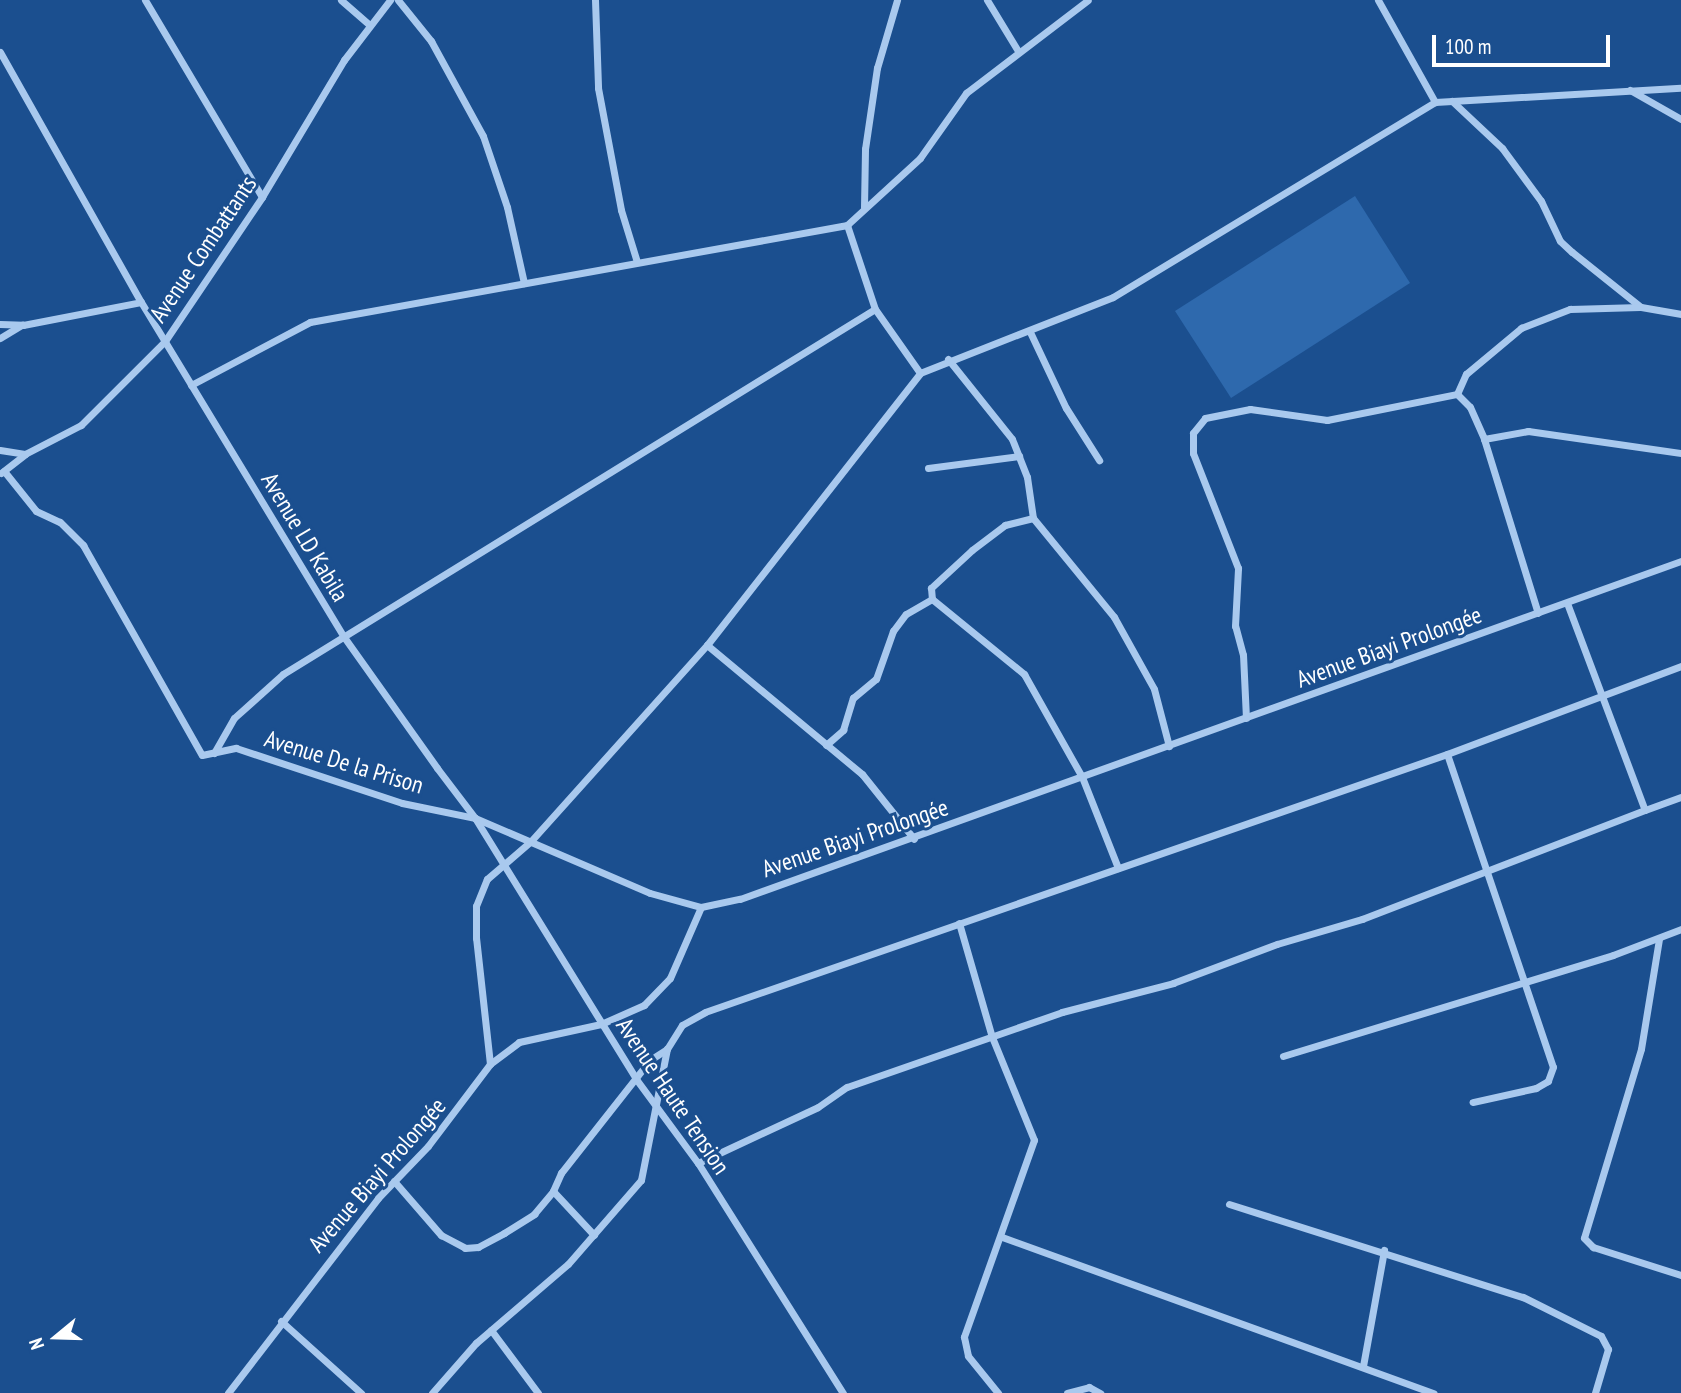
<!DOCTYPE html>
<html>
<head>
<meta charset="utf-8">
<style>
  body { margin:0 }
  #map { position:relative; width:1681px; height:1393px; overflow:hidden; background:#1b4f8f; font-family:"PT Sans Narrow",sans-serif }
  div>[style] { position:absolute }
  .green>* { inset:0; background:#2e69ad }
  .street>* { height:7px; margin:-3.5px; padding:0 3.5px; transform-origin:3.5px; border-radius:3.5px; background:#a9c9ee }
  span { translate:-50% -50%; white-space:nowrap; text-align:center; line-height:1.15; -webkit-text-stroke:6px #1b4f8f; paint-order:stroke }
  .street-label { font-size:24px; color:#fff }
  .north { position:absolute; left:21px; top:1302px; width:70px; height:70px; -webkit-text-stroke:5px #1b4f8f; paint-order:stroke; rotate:251deg; font-size:19px; font-weight:700; line-height:28px; text-align:center; color:#fff }
  .north::after { content:''; display:block; margin:auto; width:24px; height:32px; background:#fff; clip-path:polygon(50% 0,100% 100%,50% 72%,0 100%) }
  .scale { position:absolute; left:1432px; top:35px; width:178px; height:32px; box-sizing:border-box; border:4px solid #fff; border-top:0; padding-left:9px; font-size:21px; line-height:24px; white-space:nowrap; color:#fff; -webkit-text-stroke:5px #1b4f8f; paint-order:stroke }
</style>
</head>
<body>
<div id="map">
  <div class="green">
    <i style="clip-path:polygon(1355px 196px,1410px 283px,1231px 398px,1175px 311px)"></i>
  </div>
  <div class="street">
    <i style="left:145px;top:0;width:229px;rotate:59.3deg"></i>
    <i style="left:341px;top:0;width:37px;rotate:41deg"></i>
    <i style="left:398px;top:0;width:53px;rotate:51.2deg"></i>
    <i style="left:431px;top:41px;width:108px;rotate:61.3deg"></i>
    <i style="left:483px;top:136px;width:75px;rotate:71.3deg"></i>
    <i style="left:507px;top:207px;width:78px;rotate:77.4deg"></i>
    <i style="left:595px;top:0;width:88px;rotate:88deg"></i>
    <i style="left:598px;top:88px;width:124px;rotate:79.3deg"></i>
    <i style="left:621px;top:210px;width:54px;rotate:72.9deg"></i>
    <i style="left:987px;top:0;width:60px;rotate:58.7deg"></i>
    <i style="left:1378px;top:0;width:117px;rotate:60.8deg"></i>
    <i style="left:0;top:52px;width:287px;rotate:60.6deg"></i>
    <i style="left:141px;top:302px;width:392px;rotate:58.8deg"></i>
    <i style="left:344px;top:637px;width:161px;rotate:54.6deg"></i>
    <i style="left:437px;top:768px;width:63px;rotate:52.8deg"></i>
    <i style="left:475px;top:818px;width:190px;rotate:23.2deg"></i>
    <i style="left:650px;top:893px;width:53px;rotate:15.4deg"></i>
    <i style="left:701px;top:907px;width:40px;rotate:-12deg"></i>
    <i style="left:740px;top:899px;width:1000px;rotate:-19.76deg"></i>
    <i style="left:1630px;top:90px;width:59px;rotate:29.6deg"></i>
    <i style="left:1452px;top:101px;width:69px;rotate:43.2deg"></i>
    <i style="left:1502px;top:148px;width:66px;rotate:53.7deg"></i>
    <i style="left:1541px;top:201px;width:44px;rotate:64.6deg"></i>
    <i style="left:1560px;top:241px;width:16px;rotate:43deg"></i>
    <i style="left:1572px;top:252px;width:88px;rotate:38.6deg"></i>
    <i style="left:1641px;top:307px;width:41px;rotate:9.9deg"></i>
    <i style="left:864px;top:207px;width:58px;rotate:-89deg"></i>
    <i style="left:865px;top:149px;width:82px;rotate:-81.6deg"></i>
    <i style="left:877px;top:68px;width:71px;rotate:-73.6deg"></i>
    <i style="left:847px;top:225px;width:89px;rotate:71.6deg"></i>
    <i style="left:875px;top:309px;width:78px;rotate:54.9deg"></i>
    <i style="left:0;top:324px;width:23px;rotate:2deg"></i>
    <i style="left:23px;top:325px;width:120px;rotate:-11deg"></i>
    <i style="left:1030px;top:332px;width:84px;rotate:64.7deg"></i>
    <i style="left:1066px;top:408px;width:62px;rotate:57.6deg"></i>
    <i style="left:0;top:338px;width:26px;rotate:-31deg"></i>
    <i style="left:948px;top:359px;width:102px;rotate:51.3deg"></i>
    <i style="left:1012px;top:439px;width:41px;rotate:68.5deg"></i>
    <i style="left:1027px;top:477px;width:41px;rotate:81.7deg"></i>
    <i style="left:1033px;top:518px;width:128px;rotate:50.7deg"></i>
    <i style="left:1114px;top:617px;width:82px;rotate:60.9deg"></i>
    <i style="left:1154px;top:689px;width:59px;rotate:75.3deg"></i>
    <i style="left:191px;top:385px;width:135px;rotate:-27.9deg"></i>
    <i style="left:310px;top:322px;width:546px;rotate:-10.24deg"></i>
    <i style="left:847px;top:225px;width:99px;rotate:-42.5deg"></i>
    <i style="left:920px;top:158px;width:80px;rotate:-54.7deg"></i>
    <i style="left:966px;top:93px;width:153px;rotate:-37.3deg"></i>
    <i style="left:1457px;top:394px;width:22px;rotate:-66deg"></i>
    <i style="left:1466px;top:374px;width:72px;rotate:-39.9deg"></i>
    <i style="left:1521px;top:328px;width:53px;rotate:-21.2deg"></i>
    <i style="left:1570px;top:309px;width:70px;rotate:-1.6deg"></i>
    <i style="left:1484px;top:439px;width:45px;rotate:-10.3deg"></i>
    <i style="left:1528px;top:431px;width:155px;rotate:8.2deg"></i>
    <i style="left:0;top:450px;width:25px;rotate:9deg"></i>
    <i style="left:928px;top:468px;width:92px;rotate:-7.5deg"></i>
    <i style="left:4px;top:471px;width:51px;rotate:51.3deg"></i>
    <i style="left:36px;top:511px;width:26px;rotate:25deg"></i>
    <i style="left:60px;top:522px;width:33px;rotate:45deg"></i>
    <i style="left:83px;top:545px;width:241px;rotate:60.5deg"></i>
    <i style="left:202px;top:755px;width:35px;rotate:-12deg"></i>
    <i style="left:236px;top:748px;width:175px;rotate:18.3deg"></i>
    <i style="left:402px;top:803px;width:75px;rotate:11.6deg"></i>
    <i style="left:475px;top:818px;width:307px;rotate:58.3deg"></i>
    <i style="left:636px;top:1079px;width:104px;rotate:53.6deg"></i>
    <i style="left:698px;top:1163px;width:272px;rotate:57.8deg"></i>
    <i style="left:1px;top:473px;width:31px;rotate:-38deg"></i>
    <i style="left:25px;top:454px;width:63px;rotate:-27.4deg"></i>
    <i style="left:81px;top:425px;width:119px;rotate:-45deg"></i>
    <i style="left:165px;top:341px;width:174px;rotate:-56deg"></i>
    <i style="left:262px;top:197px;width:160px;rotate:-59.1deg"></i>
    <i style="left:344px;top:60px;width:76px;rotate:-52.5deg"></i>
    <i style="left:1033px;top:518px;width:29px;rotate:166deg"></i>
    <i style="left:1005px;top:525px;width:41px;rotate:142.9deg"></i>
    <i style="left:972px;top:550px;width:56px;rotate:137.2deg"></i>
    <i style="left:931px;top:588px;width:11px;rotate:85deg"></i>
    <i style="left:932px;top:599px;width:119px;rotate:39.2deg"></i>
    <i style="left:1024px;top:674px;width:118px;rotate:60.6deg"></i>
    <i style="left:1082px;top:777px;width:98px;rotate:68.4deg"></i>
    <i style="left:1567px;top:603px;width:221px;rotate:69.4deg"></i>
    <i style="left:1645px;top:810px;width:38px;rotate:-20deg"></i>
    <i style="left:707px;top:645px;width:202px;rotate:39.8deg"></i>
    <i style="left:862px;top:774px;width:83px;rotate:51.3deg"></i>
    <i style="left:1246px;top:718px;width:63px;rotate:-92.7deg"></i>
    <i style="left:1243px;top:655px;width:30px;rotate:-105deg"></i>
    <i style="left:1235px;top:626px;width:58px;rotate:-87deg"></i>
    <i style="left:1238px;top:568px;width:123px;rotate:-111.4deg"></i>
    <i style="left:1193px;top:453px;width:20px;rotate:-90deg"></i>
    <i style="left:1193px;top:433px;width:19px;rotate:-51deg"></i>
    <i style="left:1205px;top:418px;width:46px;rotate:-11.3deg"></i>
    <i style="left:1250px;top:409px;width:78px;rotate:8.1deg"></i>
    <i style="left:1327px;top:420px;width:133px;rotate:-11.3deg"></i>
    <i style="left:1457px;top:394px;width:18px;rotate:45deg"></i>
    <i style="left:1470px;top:407px;width:35px;rotate:66deg"></i>
    <i style="left:1484px;top:439px;width:182px;rotate:72.8deg"></i>
    <i style="left:826px;top:745px;width:23px;rotate:-41deg"></i>
    <i style="left:843px;top:730px;width:34px;rotate:-73deg"></i>
    <i style="left:853px;top:698px;width:30px;rotate:-40deg"></i>
    <i style="left:876px;top:679px;width:51px;rotate:-70.5deg"></i>
    <i style="left:893px;top:631px;width:21px;rotate:-53deg"></i>
    <i style="left:906px;top:614px;width:30px;rotate:-30deg"></i>
    <i style="left:214px;top:753px;width:40px;rotate:-60.3deg"></i>
    <i style="left:234px;top:718px;width:66px;rotate:-41.9deg"></i>
    <i style="left:283px;top:674px;width:695px;rotate:-31.66deg"></i>
    <i style="left:1447px;top:754px;width:330px;rotate:71.3deg"></i>
    <i style="left:1553px;top:1067px;width:15px;rotate:110deg"></i>
    <i style="left:1548px;top:1081px;width:14px;rotate:150deg"></i>
    <i style="left:1536px;top:1088px;width:65px;rotate:167.5deg"></i>
    <i style="left:959px;top:923px;width:119px;rotate:73.9deg"></i>
    <i style="left:992px;top:1037px;width:111px;rotate:67.8deg"></i>
    <i style="left:1034px;top:1140px;width:209px;rotate:109.6deg"></i>
    <i style="left:964px;top:1337px;width:19px;rotate:78deg"></i>
    <i style="left:968px;top:1356px;width:48px;rotate:51deg"></i>
    <i style="left:1659px;top:939px;width:111px;rotate:99.3deg"></i>
    <i style="left:1641px;top:1049px;width:197px;rotate:106.8deg"></i>
    <i style="left:1584px;top:1238px;width:13px;rotate:45deg"></i>
    <i style="left:1593px;top:1247px;width:92px;rotate:17.7deg"></i>
    <i style="left:1283px;top:1056px;width:345px;rotate:-17deg"></i>
    <i style="left:1613px;top:955px;width:73px;rotate:-20.9deg"></i>
    <i style="left:490px;top:1064px;width:127px;rotate:-96.3deg"></i>
    <i style="left:476px;top:938px;width:32px;rotate:-90deg"></i>
    <i style="left:476px;top:906px;width:29px;rotate:-68deg"></i>
    <i style="left:487px;top:879px;width:58px;rotate:-40.8deg"></i>
    <i style="left:531px;top:841px;width:263px;rotate:-48.1deg"></i>
    <i style="left:707px;top:645px;width:345px;rotate:-51.9deg"></i>
    <i style="left:920px;top:373px;width:207px;rotate:-21.5deg"></i>
    <i style="left:1113px;top:297px;width:376px;rotate:-31.2deg"></i>
    <i style="left:1435px;top:102px;width:246px;rotate:-3.3deg"></i>
    <i style="left:698px;top:1163px;width:132px;rotate:-25deg"></i>
    <i style="left:818px;top:1107px;width:35px;rotate:-35deg"></i>
    <i style="left:847px;top:1087px;width:228px;rotate:-19.2deg"></i>
    <i style="left:1062px;top:1012px;width:115px;rotate:-14.6deg"></i>
    <i style="left:1173px;top:983px;width:111px;rotate:-20.6deg"></i>
    <i style="left:1277px;top:944px;width:89px;rotate:-16.4deg"></i>
    <i style="left:1362px;top:919px;width:303px;rotate:-21.1deg"></i>
    <i style="left:394px;top:1181px;width:72px;rotate:49deg"></i>
    <i style="left:441px;top:1235px;width:27px;rotate:28deg"></i>
    <i style="left:465px;top:1248px;width:13px;rotate:-4deg"></i>
    <i style="left:478px;top:1247px;width:30px;rotate:-28deg"></i>
    <i style="left:504px;top:1233px;width:36px;rotate:-32deg"></i>
    <i style="left:534px;top:1214px;width:30px;rotate:-50deg"></i>
    <i style="left:1229px;top:1204px;width:308px;rotate:17.6deg"></i>
    <i style="left:1523px;top:1297px;width:87px;rotate:26.6deg"></i>
    <i style="left:1601px;top:1336px;width:15px;rotate:62deg"></i>
    <i style="left:1608px;top:1349px;width:46px;rotate:106.5deg"></i>
    <i style="left:594px;top:1235px;width:60px;rotate:-133deg"></i>
    <i style="left:553px;top:1191px;width:20px;rotate:-66deg"></i>
    <i style="left:561px;top:1173px;width:144px;rotate:-51.8deg"></i>
    <i style="left:650px;top:1060px;width:20px;rotate:-33deg"></i>
    <i style="left:1002px;top:1237px;width:459px;rotate:19.9deg"></i>
    <i style="left:281px;top:1321px;width:108px;rotate:42deg"></i>
    <i style="left:491px;top:1330px;width:79px;rotate:53.3deg"></i>
    <i style="left:1363px;top:1366px;width:118px;rotate:-79.7deg"></i>
    <i style="left:228px;top:1393px;width:246px;rotate:-52.4deg"></i>
    <i style="left:378px;top:1198px;width:72px;rotate:-46.1deg"></i>
    <i style="left:428px;top:1146px;width:103px;rotate:-52.9deg"></i>
    <i style="left:490px;top:1064px;width:36px;rotate:-37deg"></i>
    <i style="left:519px;top:1042px;width:84px;rotate:-12.4deg"></i>
    <i style="left:601px;top:1024px;width:47px;rotate:-23.8deg"></i>
    <i style="left:644px;top:1005px;width:37px;rotate:-46deg"></i>
    <i style="left:670px;top:978px;width:77px;rotate:-66.4deg"></i>
    <i style="left:432px;top:1393px;width:67px;rotate:-48.7deg"></i>
    <i style="left:476px;top:1343px;width:121px;rotate:-40.7deg"></i>
    <i style="left:568px;top:1264px;width:111px;rotate:-49deg"></i>
    <i style="left:641px;top:1180px;width:134px;rotate:-78.8deg"></i>
    <i style="left:667px;top:1049px;width:28px;rotate:-58deg"></i>
    <i style="left:682px;top:1025px;width:26px;rotate:-29deg"></i>
    <i style="left:705px;top:1012px;width:786px;rotate:-19.17deg"></i>
    <i style="left:1447px;top:754px;width:250px;rotate:-20.6deg"></i>
    <i style="left:1067px;top:1393px;width:23px;rotate:-15deg"></i>
    <i style="left:1089px;top:1387px;width:13px;rotate:29deg"></i>
  </div>
  <div class="street-label">
    <span style="left:203px;top:249px;rotate:-56deg">Avenue Combattants</span>
    <span style="left:305px;top:537px;rotate:59deg">Avenue LD Kabila</span>
    <span style="left:1389px;top:647px;rotate:-20deg">Avenue Biayi Prolongée</span>
    <span style="left:344px;top:762px;rotate:17deg">Avenue De la Prison</span>
    <span style="left:855px;top:838px;rotate:-19deg">Avenue Biayi Prolongée</span>
    <span style="left:673px;top:1096px;rotate:56deg">Avenue Haute Tension</span>
    <span style="left:377px;top:1175px;rotate:-49deg">Avenue Biayi Prolongée</span>
  </div>
  <div class="north">N</div>
  <div class="scale">100 m</div>
</div>
</body>
</html>
